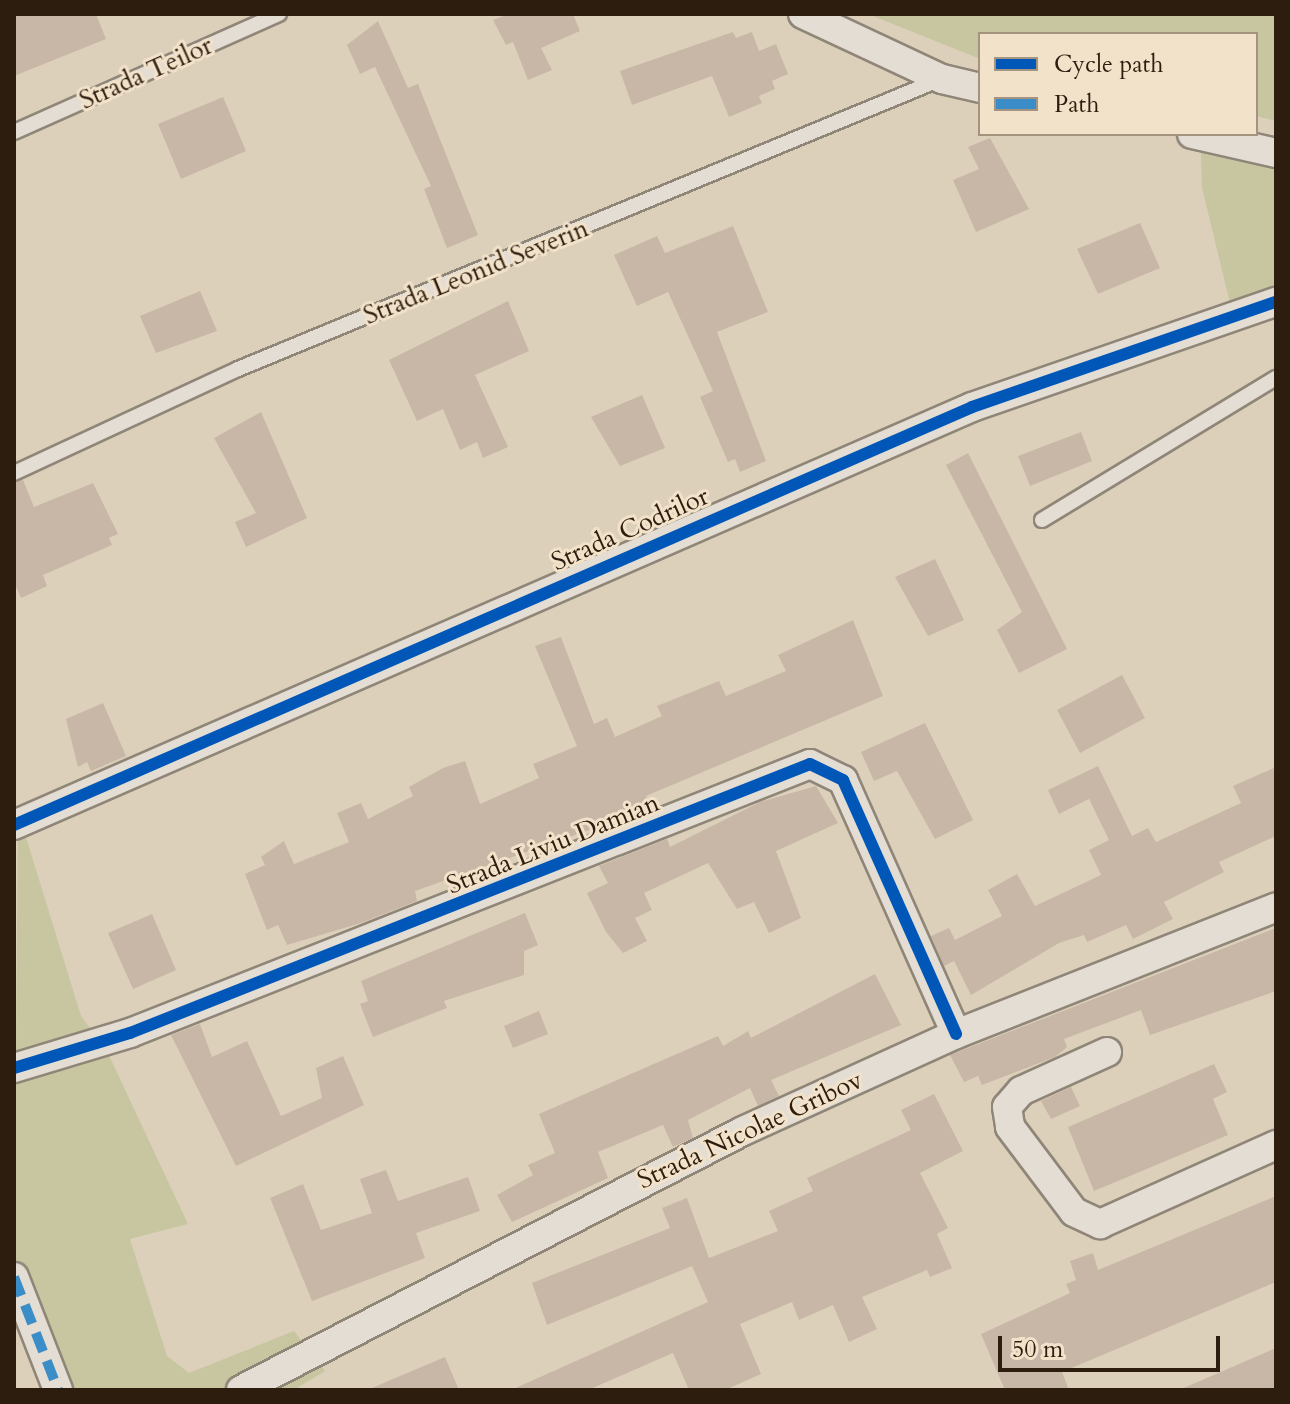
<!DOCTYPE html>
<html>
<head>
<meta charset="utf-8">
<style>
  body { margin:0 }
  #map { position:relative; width:1290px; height:1404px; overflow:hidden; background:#ddd0bb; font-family:Cardo,serif }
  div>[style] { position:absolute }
  .green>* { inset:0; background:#c7c6a1 }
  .building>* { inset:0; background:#c8b7a6 }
  .roads { filter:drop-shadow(2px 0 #8f8678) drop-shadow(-2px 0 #8f8678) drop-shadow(0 2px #8f8678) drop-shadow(0 -2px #8f8678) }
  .service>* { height:14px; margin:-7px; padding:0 7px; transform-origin:7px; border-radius:7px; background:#e4ddd3 }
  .minor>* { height:28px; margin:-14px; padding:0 14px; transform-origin:14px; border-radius:14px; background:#e4ddd3 }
  .quiet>* { height:10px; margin-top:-5px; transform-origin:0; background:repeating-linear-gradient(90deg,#3b8dc7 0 20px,transparent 0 30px) }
  .cycleway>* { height:12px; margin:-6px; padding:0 6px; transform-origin:6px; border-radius:6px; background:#0057b8 }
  span { translate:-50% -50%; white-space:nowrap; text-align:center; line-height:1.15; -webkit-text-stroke:6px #f2e2ca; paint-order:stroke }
  .street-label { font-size:26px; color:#2d1d0e }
  .frame { position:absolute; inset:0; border:16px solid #2d1d0e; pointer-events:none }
  .legend { position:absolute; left:978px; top:32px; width:280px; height:104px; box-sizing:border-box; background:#f2e2ca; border:2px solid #a3937f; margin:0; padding:10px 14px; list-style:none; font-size:24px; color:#2d1d0e }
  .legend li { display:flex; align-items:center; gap:16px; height:40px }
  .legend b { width:40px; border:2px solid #a3937f }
  .scale { position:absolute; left:998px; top:1336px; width:222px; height:36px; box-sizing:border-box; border:4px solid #2d1d0e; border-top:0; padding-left:10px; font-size:24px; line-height:28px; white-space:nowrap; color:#2d1d0e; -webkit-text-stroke:6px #f2e2ca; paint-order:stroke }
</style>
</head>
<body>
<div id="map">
  <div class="green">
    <i style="clip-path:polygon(868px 14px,1276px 14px,1276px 121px,1256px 116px,1256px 34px,980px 34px,980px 59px)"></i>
    <i style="clip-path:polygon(1201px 152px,1276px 167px,1276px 286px,1230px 303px,1202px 188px)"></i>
    <i style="clip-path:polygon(18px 811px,81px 1016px,106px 1049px,188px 1224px,130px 1239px,167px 1356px,189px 1373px,294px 1331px,325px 1371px,294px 1390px,49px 1390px,14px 1274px)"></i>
  </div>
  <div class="building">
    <i style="clip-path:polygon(14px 14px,96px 14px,106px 39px,14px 76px)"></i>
    <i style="clip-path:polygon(509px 14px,573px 14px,580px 31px,541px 48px,552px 70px,528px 80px,513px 42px,506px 45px,493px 20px)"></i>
    <i style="clip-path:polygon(378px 21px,408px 88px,418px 84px,478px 235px,447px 248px,424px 189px,431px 186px,375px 67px,360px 74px,347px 45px)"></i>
    <i style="clip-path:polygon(733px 32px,736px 38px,752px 32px,759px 51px,776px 44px,788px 74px,772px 81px,775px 89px,759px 96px,762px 103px,729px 117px,712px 76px,632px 105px,620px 71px)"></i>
    <i style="clip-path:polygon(223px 97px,246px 151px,181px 179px,158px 124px)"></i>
    <i style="clip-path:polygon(990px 138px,1029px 209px,976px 232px,953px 180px,979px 169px,968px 147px)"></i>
    <i style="clip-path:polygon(1140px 223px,1160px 268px,1098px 294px,1077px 249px)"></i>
    <i style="clip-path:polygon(733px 226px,768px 312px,717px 332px,766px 461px,740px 472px,735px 459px,728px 462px,700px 397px,713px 391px,668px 292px,637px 306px,614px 255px,657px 236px,665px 253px)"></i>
    <i style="clip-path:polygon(200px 291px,217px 331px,156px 353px,140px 316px)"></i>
    <i style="clip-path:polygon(508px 301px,529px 351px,475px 375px,508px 447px,483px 458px,477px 442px,460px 450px,443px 409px,417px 421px,389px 360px)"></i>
    <i style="clip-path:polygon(642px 395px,665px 448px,620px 466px,591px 417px)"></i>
    <i style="clip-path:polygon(261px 412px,307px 518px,246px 547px,235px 522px,256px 513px,214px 438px)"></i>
    <i style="clip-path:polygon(1081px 432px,1092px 461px,1030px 486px,1018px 456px)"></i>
    <i style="clip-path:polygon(968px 453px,1067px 649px,1019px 673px,997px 630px,1022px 612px,946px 465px)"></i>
    <i style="clip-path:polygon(23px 480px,34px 507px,93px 483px,118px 534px,109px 538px,112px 545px,43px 575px,47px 586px,21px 598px,14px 582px,14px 483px)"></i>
    <i style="clip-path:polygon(935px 559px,964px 620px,928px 636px,895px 577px)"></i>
    <i style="clip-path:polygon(853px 620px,883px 696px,646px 796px,652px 808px,415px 891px,417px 901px,361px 923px,287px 945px,278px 925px,267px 930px,245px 874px,265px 865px,261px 857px,284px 841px,294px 864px,349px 842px,337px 813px,361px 803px,368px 819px,413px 796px,409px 787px,443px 768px,465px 761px,480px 804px,539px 778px,533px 764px,577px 746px,535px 646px,561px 637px,594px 724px,607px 718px,615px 737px,662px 716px,657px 706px,719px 681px,726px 696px,786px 671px,778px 655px)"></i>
    <i style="clip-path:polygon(1122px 675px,1145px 718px,1080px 753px,1057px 710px)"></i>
    <i style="clip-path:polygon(103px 703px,126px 756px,91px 771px,87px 762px,78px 767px,66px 719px)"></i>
    <i style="clip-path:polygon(925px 723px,973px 820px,935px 839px,897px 771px,874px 781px,861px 752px)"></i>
    <i style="clip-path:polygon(1098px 766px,1132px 836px,1148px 828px,1156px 842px,1241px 803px,1233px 786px,1276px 767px,1276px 836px,1219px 862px,1224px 872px,1164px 902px,1173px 919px,1133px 939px,1126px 925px,1087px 942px,1084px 935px,1059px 943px,971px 995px,954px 961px,944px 966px,931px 936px,949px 928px,955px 940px,1002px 916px,988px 890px,1017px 874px,1035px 906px,1101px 875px,1089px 850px,1109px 840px,1089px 799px,1059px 814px,1048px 790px)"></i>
    <i style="clip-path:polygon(816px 786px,838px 823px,776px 851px,801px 918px,769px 933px,754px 902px,737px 909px,708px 863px,644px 893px,652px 910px,635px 918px,647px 941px,623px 953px,606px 932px,587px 893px,608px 883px,599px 866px,667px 839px,670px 847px,760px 802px)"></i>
    <i style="clip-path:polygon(525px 913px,538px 945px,524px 951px,524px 975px,444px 1001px,447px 1008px,373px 1037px,360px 1004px,368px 1001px,361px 981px)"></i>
    <i style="clip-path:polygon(152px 914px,176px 970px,133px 989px,108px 933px)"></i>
    <i style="clip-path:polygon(1276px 928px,1276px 991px,1150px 1035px,1141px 1010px,1064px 1039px,1067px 1047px,1055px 1057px,982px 1085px,978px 1076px,964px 1082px,950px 1055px)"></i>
    <i style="clip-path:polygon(875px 974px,901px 1025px,771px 1080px,779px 1096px,758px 1106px,750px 1088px,688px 1120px,693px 1138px,673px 1147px,663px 1125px,598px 1152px,608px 1178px,512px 1222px,497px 1195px,533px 1175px,528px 1165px,555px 1153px,539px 1114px,718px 1036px,723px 1046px,748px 1031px,751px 1038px)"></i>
    <i style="clip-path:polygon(539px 1011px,548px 1034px,513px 1048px,504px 1026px)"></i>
    <i style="clip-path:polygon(200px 1024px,212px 1057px,247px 1041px,281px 1116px,322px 1098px,316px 1068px,343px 1056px,364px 1105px,236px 1166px,171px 1035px)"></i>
    <i style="clip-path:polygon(1214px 1064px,1227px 1092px,1213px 1099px,1228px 1135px,1094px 1191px,1068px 1127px)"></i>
    <i style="clip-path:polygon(1071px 1087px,1080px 1106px,1051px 1119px,1041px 1101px)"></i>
    <i style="clip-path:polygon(934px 1094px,963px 1151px,920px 1173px,948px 1228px,937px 1234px,952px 1268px,930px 1277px,927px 1270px,862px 1297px,877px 1329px,849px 1342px,833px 1305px,799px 1320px,792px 1302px,740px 1324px,761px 1374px,725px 1390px,689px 1390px,673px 1353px,588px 1390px,511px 1390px,708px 1302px,692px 1266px,547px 1325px,532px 1283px,670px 1228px,662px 1208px,687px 1198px,709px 1258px,778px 1231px,769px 1211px,813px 1191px,807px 1178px,911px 1130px,901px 1110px)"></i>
    <i style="clip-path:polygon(386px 1170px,398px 1201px,468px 1177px,480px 1211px,416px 1233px,425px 1258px,312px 1301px,270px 1198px,303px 1184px,321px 1230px,372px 1213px,360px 1179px)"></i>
    <i style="clip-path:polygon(1276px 1196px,1276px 1282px,1062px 1372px,1069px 1390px,1005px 1390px,981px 1334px,1070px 1293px,1066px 1284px,1076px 1280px,1070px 1261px,1093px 1253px,1098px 1270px)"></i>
    <i style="clip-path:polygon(1276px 1348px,1276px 1390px,1179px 1390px)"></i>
    <i style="clip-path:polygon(445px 1357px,459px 1390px,367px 1390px)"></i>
  </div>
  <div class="roads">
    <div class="service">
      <i style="left:14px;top:132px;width:290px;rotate:-24deg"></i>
      <i style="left:14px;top:473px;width:247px;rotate:-24.9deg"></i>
      <i style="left:238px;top:369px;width:760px;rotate:-22.42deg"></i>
      <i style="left:1042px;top:520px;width:274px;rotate:-31.3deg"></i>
    </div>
    <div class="minor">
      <i style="left:803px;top:14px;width:153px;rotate:25.1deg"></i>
      <i style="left:942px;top:79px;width:39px;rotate:13deg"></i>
      <i style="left:1192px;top:134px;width:86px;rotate:12.7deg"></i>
      <i style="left:14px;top:825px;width:1045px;rotate:-23.57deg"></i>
      <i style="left:972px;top:407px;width:322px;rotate:-19.1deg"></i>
      <i style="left:1107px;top:1052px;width:94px;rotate:155.6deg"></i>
      <i style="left:1021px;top:1091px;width:21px;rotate:131deg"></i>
      <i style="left:1007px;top:1107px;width:20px;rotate:81deg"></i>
      <i style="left:1010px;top:1127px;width:106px;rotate:53deg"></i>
      <i style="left:1074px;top:1212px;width:29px;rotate:25deg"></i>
      <i style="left:1100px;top:1224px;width:193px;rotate:-24.2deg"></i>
      <i style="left:14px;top:1068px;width:121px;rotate:-16.8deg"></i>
      <i style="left:130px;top:1033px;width:731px;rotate:-21.58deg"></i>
      <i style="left:810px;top:764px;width:37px;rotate:26deg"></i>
      <i style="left:843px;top:780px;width:278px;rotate:66deg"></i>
      <i style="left:14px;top:1277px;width:121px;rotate:68.7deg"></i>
      <i style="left:241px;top:1390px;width:565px;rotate:-27.29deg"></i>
      <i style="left:743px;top:1131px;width:234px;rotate:-24.5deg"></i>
      <i style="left:956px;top:1034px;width:344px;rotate:-21.6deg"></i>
    </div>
  </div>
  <div class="quiet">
    <i style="left:14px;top:1277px;width:121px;rotate:68.7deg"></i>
  </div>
  <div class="cycleway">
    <i style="left:14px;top:825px;width:1045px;rotate:-23.57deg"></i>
    <i style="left:972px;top:407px;width:322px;rotate:-19.1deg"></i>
    <i style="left:14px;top:1068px;width:121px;rotate:-16.8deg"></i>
    <i style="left:130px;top:1033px;width:731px;rotate:-21.58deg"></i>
    <i style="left:810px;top:764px;width:37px;rotate:26deg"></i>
    <i style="left:843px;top:780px;width:278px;rotate:66deg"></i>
  </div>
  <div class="street-label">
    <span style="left:146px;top:73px;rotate:-24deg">Strada Teilor</span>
    <span style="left:476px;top:272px;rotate:-22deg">Strada Leonid Severin</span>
    <span style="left:630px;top:529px;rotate:-24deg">Strada Codrilor</span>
    <span style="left:553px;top:844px;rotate:-22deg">Strada Liviu Damian</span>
    <span style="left:750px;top:1130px;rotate:-25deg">Strada Nicolae Gribov</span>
  </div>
  <div class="frame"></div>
  <ul class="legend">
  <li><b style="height:10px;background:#0057b8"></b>Cycle path</li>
  <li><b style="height:10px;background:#3b8dc7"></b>Path</li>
  </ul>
  <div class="scale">50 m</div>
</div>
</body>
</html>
